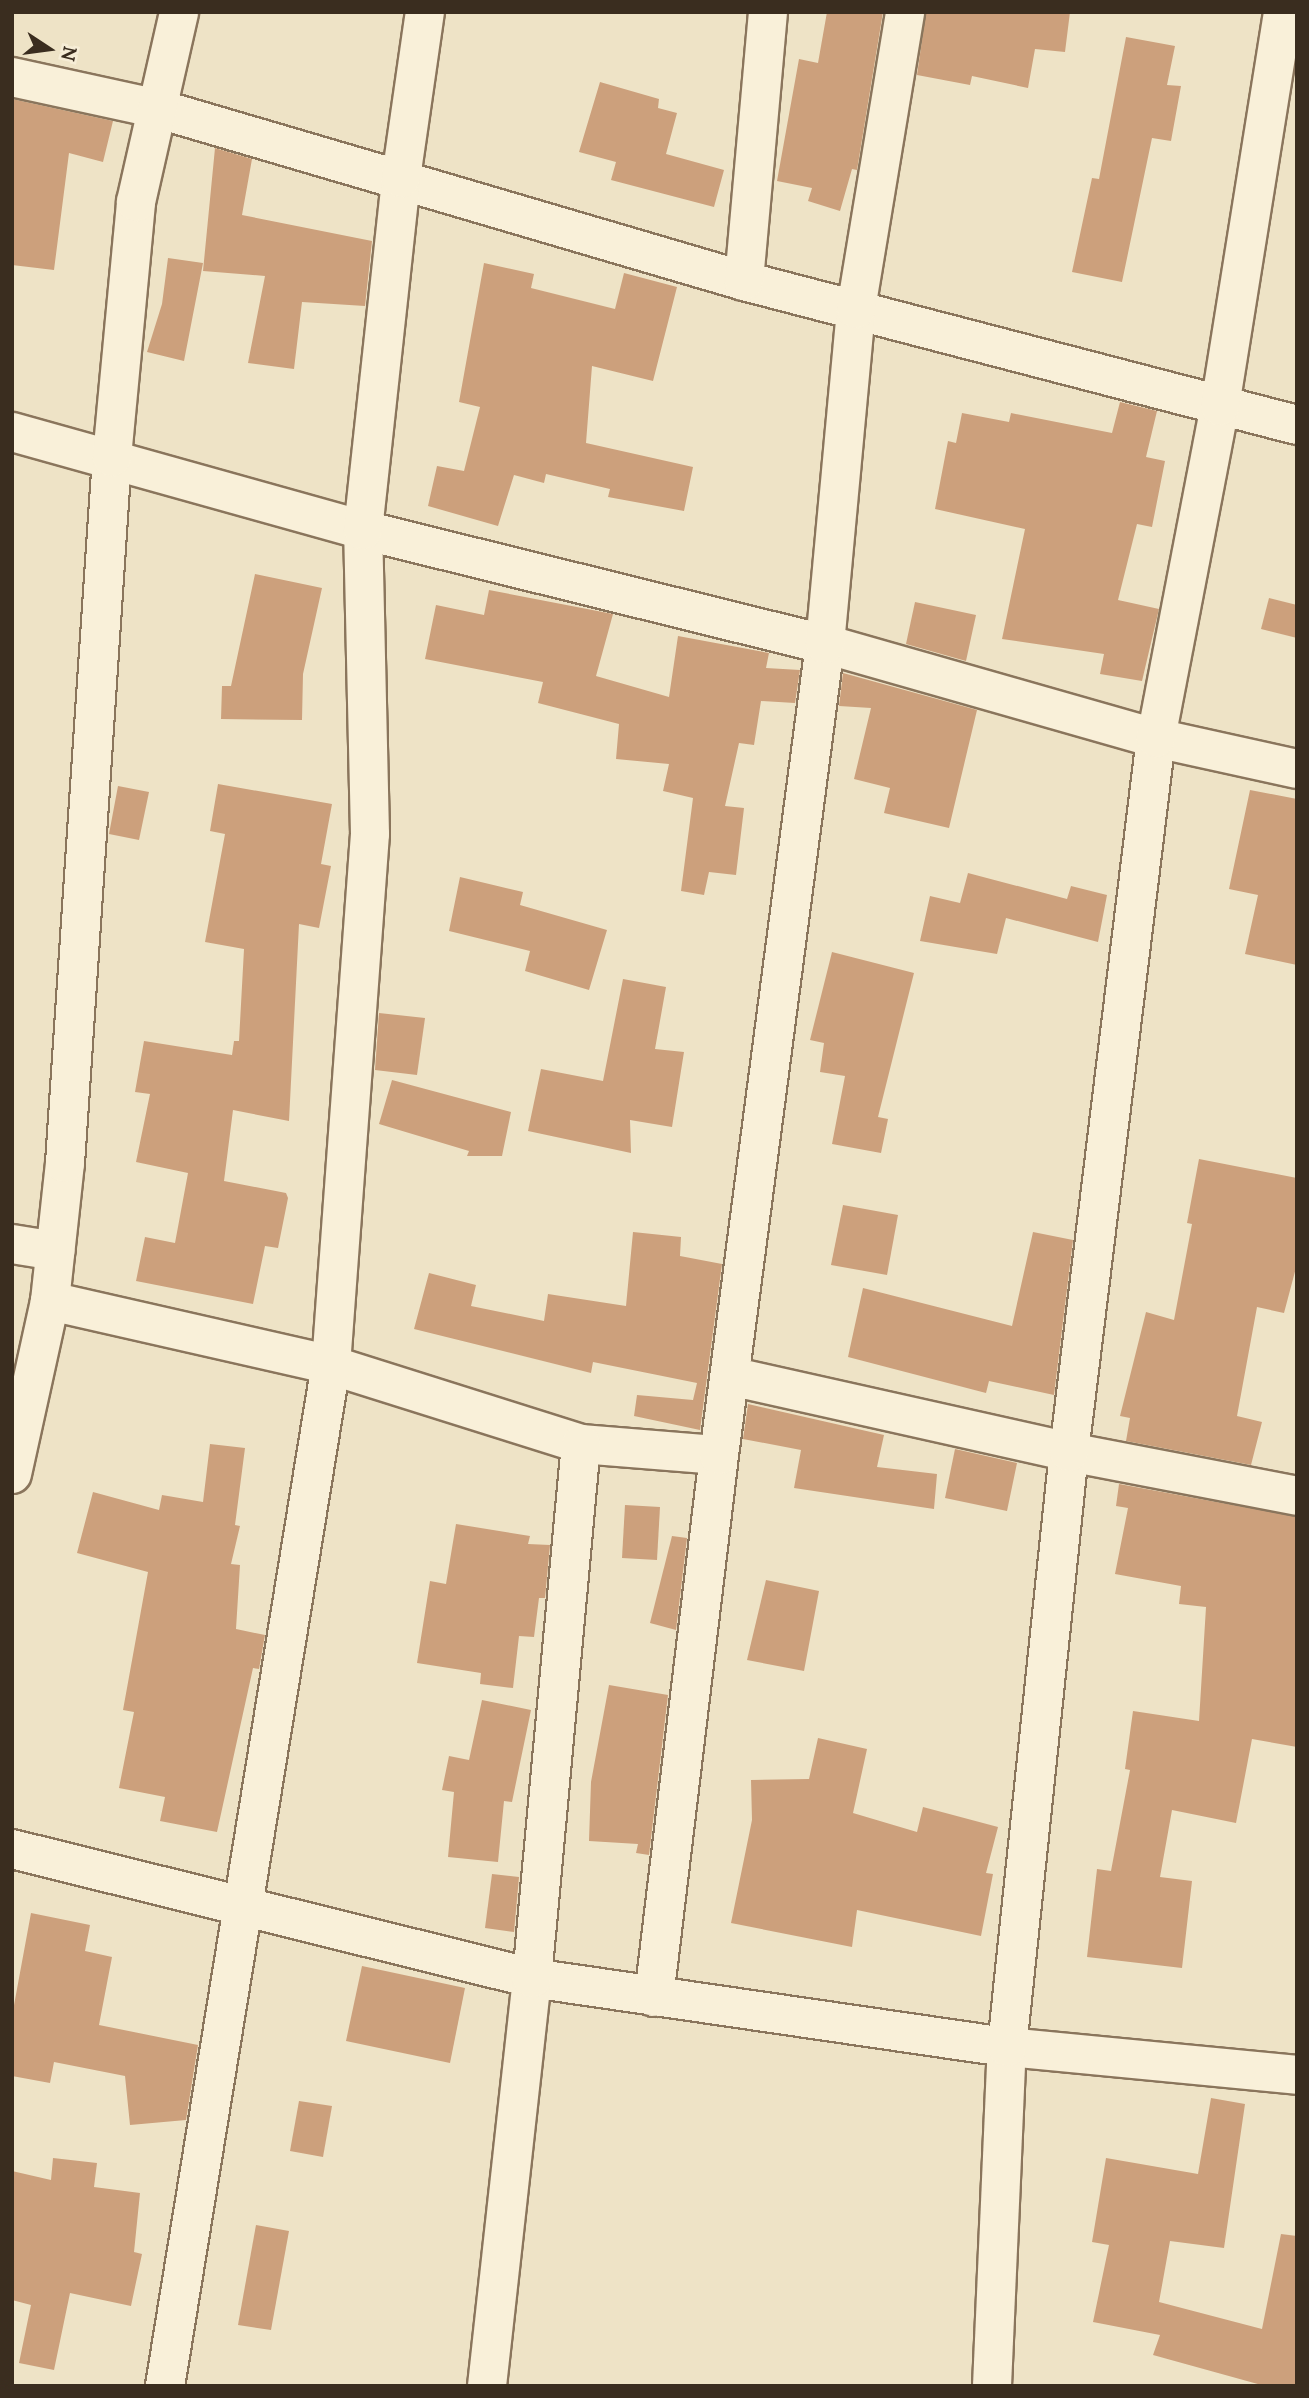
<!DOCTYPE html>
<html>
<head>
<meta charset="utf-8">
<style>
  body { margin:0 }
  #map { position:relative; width:1309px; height:2398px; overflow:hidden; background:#eee3c6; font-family:Lora,serif }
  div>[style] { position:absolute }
  .building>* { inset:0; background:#cca07c }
  .roads { filter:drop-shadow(2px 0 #8a755c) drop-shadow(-2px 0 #8a755c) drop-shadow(0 2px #8a755c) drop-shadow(0 -2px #8a755c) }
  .minor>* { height:38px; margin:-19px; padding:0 19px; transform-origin:19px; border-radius:19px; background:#f9f0d9 }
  span { translate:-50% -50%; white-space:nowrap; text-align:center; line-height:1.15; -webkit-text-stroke:5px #f6edd6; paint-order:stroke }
  .frame { position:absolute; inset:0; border:14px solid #3a2d1f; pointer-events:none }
  .north { position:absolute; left:14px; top:14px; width:70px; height:70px; -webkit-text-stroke:5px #f6edd6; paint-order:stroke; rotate:103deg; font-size:19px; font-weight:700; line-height:28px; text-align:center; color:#3a2d1f }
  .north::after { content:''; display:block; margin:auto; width:24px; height:32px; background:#3a2d1f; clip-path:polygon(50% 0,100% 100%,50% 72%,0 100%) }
</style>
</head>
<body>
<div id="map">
  <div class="building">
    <i style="clip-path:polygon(827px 12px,883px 12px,857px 170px,852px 169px,840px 211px,808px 201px,812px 188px,777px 181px,799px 59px,818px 63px)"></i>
    <i style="clip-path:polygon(926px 12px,1070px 12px,1065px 52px,1035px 49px,1028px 88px,972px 76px,970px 85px,917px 75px)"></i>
    <i style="clip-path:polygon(1126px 37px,1175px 46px,1167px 85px,1181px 86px,1171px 141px,1152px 138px,1122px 282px,1072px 272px,1092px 178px,1099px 179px)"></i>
    <i style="clip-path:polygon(600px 82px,659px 99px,658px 108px,677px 113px,666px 154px,724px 170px,714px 207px,611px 180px,616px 162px,579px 152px)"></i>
    <i style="clip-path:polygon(12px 99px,113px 121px,103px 162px,69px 153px,54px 270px,12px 265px)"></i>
    <i style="clip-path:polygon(215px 148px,252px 159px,242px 215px,372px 241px,365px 306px,302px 302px,294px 369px,248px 363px,265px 276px,203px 271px)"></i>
    <i style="clip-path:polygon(168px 258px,203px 263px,184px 361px,147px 352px,162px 304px)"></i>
    <i style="clip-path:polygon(484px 263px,534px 274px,531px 288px,615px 309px,624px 273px,677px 287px,653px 381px,592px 366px,586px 443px,693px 467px,684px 511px,608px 497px,610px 489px,546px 474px,544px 483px,514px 475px,498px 526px,428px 506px,437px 466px,464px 471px,480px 407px,459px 402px)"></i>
    <i style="clip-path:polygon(1120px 402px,1157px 411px,1146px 457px,1165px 461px,1152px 527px,1137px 524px,1118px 600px,1159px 609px,1142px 681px,1100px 674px,1104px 654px,1002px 639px,1025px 529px,935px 509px,948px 441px,956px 443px,962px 413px,1009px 422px,1011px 413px,1112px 433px)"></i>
    <i style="clip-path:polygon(255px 574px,322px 588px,303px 674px,302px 720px,221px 719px,222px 686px,231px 686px)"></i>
    <i style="clip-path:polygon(489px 590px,613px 614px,596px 676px,669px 697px,678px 636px,769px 653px,766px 668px,800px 670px,795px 703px,761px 701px,754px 745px,739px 743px,725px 806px,744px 808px,736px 875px,709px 872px,704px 895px,681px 891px,693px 798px,663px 791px,669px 764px,616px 759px,619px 724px,538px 703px,543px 682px,425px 659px,436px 605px,484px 615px)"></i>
    <i style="clip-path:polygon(1269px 598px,1297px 605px,1297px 638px,1261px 629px)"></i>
    <i style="clip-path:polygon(915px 602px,976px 615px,966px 661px,906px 644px)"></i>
    <i style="clip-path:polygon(843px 673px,977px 710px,949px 828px,884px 813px,890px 788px,854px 779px,871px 708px,839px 706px)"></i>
    <i style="clip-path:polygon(218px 784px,332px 804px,321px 864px,331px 866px,319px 928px,299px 924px,289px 1121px,233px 1110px,224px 1181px,286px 1193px,288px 1198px,278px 1248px,265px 1246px,253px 1304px,136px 1281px,145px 1237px,175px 1243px,188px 1173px,136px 1162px,150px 1094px,135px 1092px,144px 1041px,232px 1055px,234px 1041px,239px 1041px,244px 949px,205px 942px,225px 834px,210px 831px)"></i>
    <i style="clip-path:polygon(118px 786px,149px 792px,139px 840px,109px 834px)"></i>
    <i style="clip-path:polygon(1250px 790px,1297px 799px,1297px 965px,1245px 954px,1258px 895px,1229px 889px)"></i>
    <i style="clip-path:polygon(968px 873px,1067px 899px,1071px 886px,1107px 895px,1098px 942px,1006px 918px,997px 954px,920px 941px,930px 896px,960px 903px)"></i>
    <i style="clip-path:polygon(460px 877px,523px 892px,520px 905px,607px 930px,589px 990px,525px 971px,530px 951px,449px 931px)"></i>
    <i style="clip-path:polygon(832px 952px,914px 973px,878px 1117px,888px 1119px,881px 1153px,832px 1144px,845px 1076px,820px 1072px,824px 1043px,810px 1040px)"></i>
    <i style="clip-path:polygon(623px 979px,666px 987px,655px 1049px,684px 1052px,672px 1127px,630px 1120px,631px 1153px,528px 1131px,541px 1069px,603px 1081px)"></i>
    <i style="clip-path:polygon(379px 1013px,425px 1018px,417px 1075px,375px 1070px)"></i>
    <i style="clip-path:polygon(392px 1080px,511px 1112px,502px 1156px,467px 1156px,469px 1151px,379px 1124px)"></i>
    <i style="clip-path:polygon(1199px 1159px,1297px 1178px,1297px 1264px,1284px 1313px,1257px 1307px,1237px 1416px,1262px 1422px,1251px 1465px,1126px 1441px,1130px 1418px,1120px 1416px,1146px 1312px,1174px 1320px,1192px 1224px,1187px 1223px)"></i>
    <i style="clip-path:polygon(843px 1205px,898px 1215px,887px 1275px,831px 1265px)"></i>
    <i style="clip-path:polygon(633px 1232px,681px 1237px,680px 1256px,722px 1264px,700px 1430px,634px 1416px,637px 1395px,693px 1400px,697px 1383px,593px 1362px,591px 1373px,414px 1329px,429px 1273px,476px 1285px,471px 1306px,544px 1321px,548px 1294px,626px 1306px)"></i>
    <i style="clip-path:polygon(1033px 1232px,1073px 1240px,1054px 1395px,989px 1381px,986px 1393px,848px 1357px,863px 1288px,1012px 1326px)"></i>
    <i style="clip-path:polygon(748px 1404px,884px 1435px,877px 1467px,937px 1474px,934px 1509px,794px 1488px,801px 1450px,743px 1439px)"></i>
    <i style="clip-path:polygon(210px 1444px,245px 1448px,235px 1525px,240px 1526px,231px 1564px,240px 1565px,236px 1629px,265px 1635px,259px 1669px,253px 1668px,217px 1832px,160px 1821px,165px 1797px,119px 1788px,134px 1712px,123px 1710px,148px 1572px,77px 1553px,93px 1492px,159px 1510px,162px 1495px,203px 1502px)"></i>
    <i style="clip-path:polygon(955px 1449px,1017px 1463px,1007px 1511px,945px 1498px)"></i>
    <i style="clip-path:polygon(1119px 1484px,1297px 1517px,1297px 1747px,1252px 1739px,1236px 1823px,1172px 1810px,1160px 1877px,1192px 1881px,1182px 1968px,1087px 1957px,1097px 1869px,1111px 1871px,1130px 1770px,1125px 1769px,1133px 1711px,1199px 1721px,1206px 1607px,1179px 1604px,1181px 1586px,1115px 1574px,1128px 1508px,1116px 1506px)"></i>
    <i style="clip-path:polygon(625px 1505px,660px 1507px,657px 1560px,622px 1558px)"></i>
    <i style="clip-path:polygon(456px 1524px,530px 1536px,528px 1544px,550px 1545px,545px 1598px,539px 1598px,534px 1637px,519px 1636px,513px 1688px,480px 1684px,481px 1673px,417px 1663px,430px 1581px,446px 1584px)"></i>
    <i style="clip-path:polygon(672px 1536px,687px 1538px,676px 1630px,650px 1623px)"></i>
    <i style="clip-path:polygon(766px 1580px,819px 1591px,804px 1671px,747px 1660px)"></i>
    <i style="clip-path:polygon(609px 1685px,668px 1695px,649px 1855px,636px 1853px,638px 1844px,589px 1841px,591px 1782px)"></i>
    <i style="clip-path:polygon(482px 1700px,531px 1710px,512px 1802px,504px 1801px,498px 1862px,448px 1857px,454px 1792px,442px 1790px,449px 1756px,469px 1760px)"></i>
    <i style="clip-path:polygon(818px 1738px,867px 1749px,853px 1813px,917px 1832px,923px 1807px,998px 1827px,986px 1873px,993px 1874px,981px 1936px,857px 1910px,852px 1947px,731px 1923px,752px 1820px,751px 1780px,809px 1779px)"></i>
    <i style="clip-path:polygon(492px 1874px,519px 1877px,514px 1932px,485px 1928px)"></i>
    <i style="clip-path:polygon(31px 1913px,90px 1925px,85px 1951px,112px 1957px,99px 2025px,198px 2045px,186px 2120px,130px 2125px,125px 2076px,54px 2062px,50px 2083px,12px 2076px,12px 2016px)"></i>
    <i style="clip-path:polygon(362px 1966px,465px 1988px,450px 2063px,346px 2041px)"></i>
    <i style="clip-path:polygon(1211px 2098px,1245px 2104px,1224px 2248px,1170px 2241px,1159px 2302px,1262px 2329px,1281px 2234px,1297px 2236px,1297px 2386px,1265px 2386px,1153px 2355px,1160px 2335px,1093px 2322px,1109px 2245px,1092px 2242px,1106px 2158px,1198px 2174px)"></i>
    <i style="clip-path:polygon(299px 2101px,332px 2106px,323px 2157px,290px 2151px)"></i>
    <i style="clip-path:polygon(53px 2158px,97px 2163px,94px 2187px,140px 2193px,134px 2252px,142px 2254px,131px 2306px,70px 2293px,54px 2370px,19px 2363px,31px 2305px,12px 2300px,12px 2171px,51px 2180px)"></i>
    <i style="clip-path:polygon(256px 2225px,289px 2231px,271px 2330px,238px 2325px)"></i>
  </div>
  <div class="roads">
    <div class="minor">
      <i style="left:12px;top:77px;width:150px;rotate:12.3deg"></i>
      <i style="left:159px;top:109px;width:610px;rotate:16.38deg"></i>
      <i style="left:744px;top:281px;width:571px;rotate:14.6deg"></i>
      <i style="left:744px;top:281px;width:270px;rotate:-84.9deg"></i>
      <i style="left:12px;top:432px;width:364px;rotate:15.6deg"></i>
      <i style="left:363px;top:530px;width:476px;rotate:13.9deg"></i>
      <i style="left:825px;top:644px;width:344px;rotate:15.9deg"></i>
      <i style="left:1156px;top:738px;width:144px;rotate:12.4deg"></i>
      <i style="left:12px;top:1244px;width:44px;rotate:9.2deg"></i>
      <i style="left:50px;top:1301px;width:288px;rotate:12.8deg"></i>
      <i style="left:331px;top:1365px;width:262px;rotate:17.5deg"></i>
      <i style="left:581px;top:1444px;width:138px;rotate:4.6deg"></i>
      <i style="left:730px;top:1376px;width:347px;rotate:12.6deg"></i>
      <i style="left:1069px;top:1452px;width:232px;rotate:10.9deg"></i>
      <i style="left:12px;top:1474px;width:177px;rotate:-77.6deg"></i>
      <i style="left:50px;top:1301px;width:139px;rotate:-83.8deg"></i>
      <i style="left:65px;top:1163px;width:708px;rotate:-86.19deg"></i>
      <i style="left:112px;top:457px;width:256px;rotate:-84.6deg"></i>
      <i style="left:136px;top:202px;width:195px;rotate:-77.2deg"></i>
      <i style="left:12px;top:1849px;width:536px;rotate:13.93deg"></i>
      <i style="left:532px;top:1978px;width:480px;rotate:8.3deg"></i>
      <i style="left:1007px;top:2047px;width:291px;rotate:5.5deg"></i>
      <i style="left:654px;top:1997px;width:546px;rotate:-83.16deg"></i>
      <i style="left:719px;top:1455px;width:818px;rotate:-82.55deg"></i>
      <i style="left:825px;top:644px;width:336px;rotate:-84.7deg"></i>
      <i style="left:856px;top:309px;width:301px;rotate:-80.6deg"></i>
      <i style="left:165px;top:2386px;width:1034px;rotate:-80.77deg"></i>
      <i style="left:331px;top:1365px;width:532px;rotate:-85.8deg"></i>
      <i style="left:370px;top:834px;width:304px;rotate:-91.3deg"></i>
      <i style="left:363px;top:530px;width:354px;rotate:-83.8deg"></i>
      <i style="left:401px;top:178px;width:168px;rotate:-81.8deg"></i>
      <i style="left:487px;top:2386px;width:410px;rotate:-83.7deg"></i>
      <i style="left:532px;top:1978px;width:536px;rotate:-84.76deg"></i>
      <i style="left:992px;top:2386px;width:339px;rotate:-87.5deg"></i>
      <i style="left:1007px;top:2047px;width:598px;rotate:-84.05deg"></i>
      <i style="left:1069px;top:1452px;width:719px;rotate:-83.05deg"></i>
      <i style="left:1156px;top:738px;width:338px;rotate:-79.1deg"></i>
      <i style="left:1220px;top:406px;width:399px;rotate:-80.9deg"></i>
    </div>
  </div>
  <div class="frame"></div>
  <div class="north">N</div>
</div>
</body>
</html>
